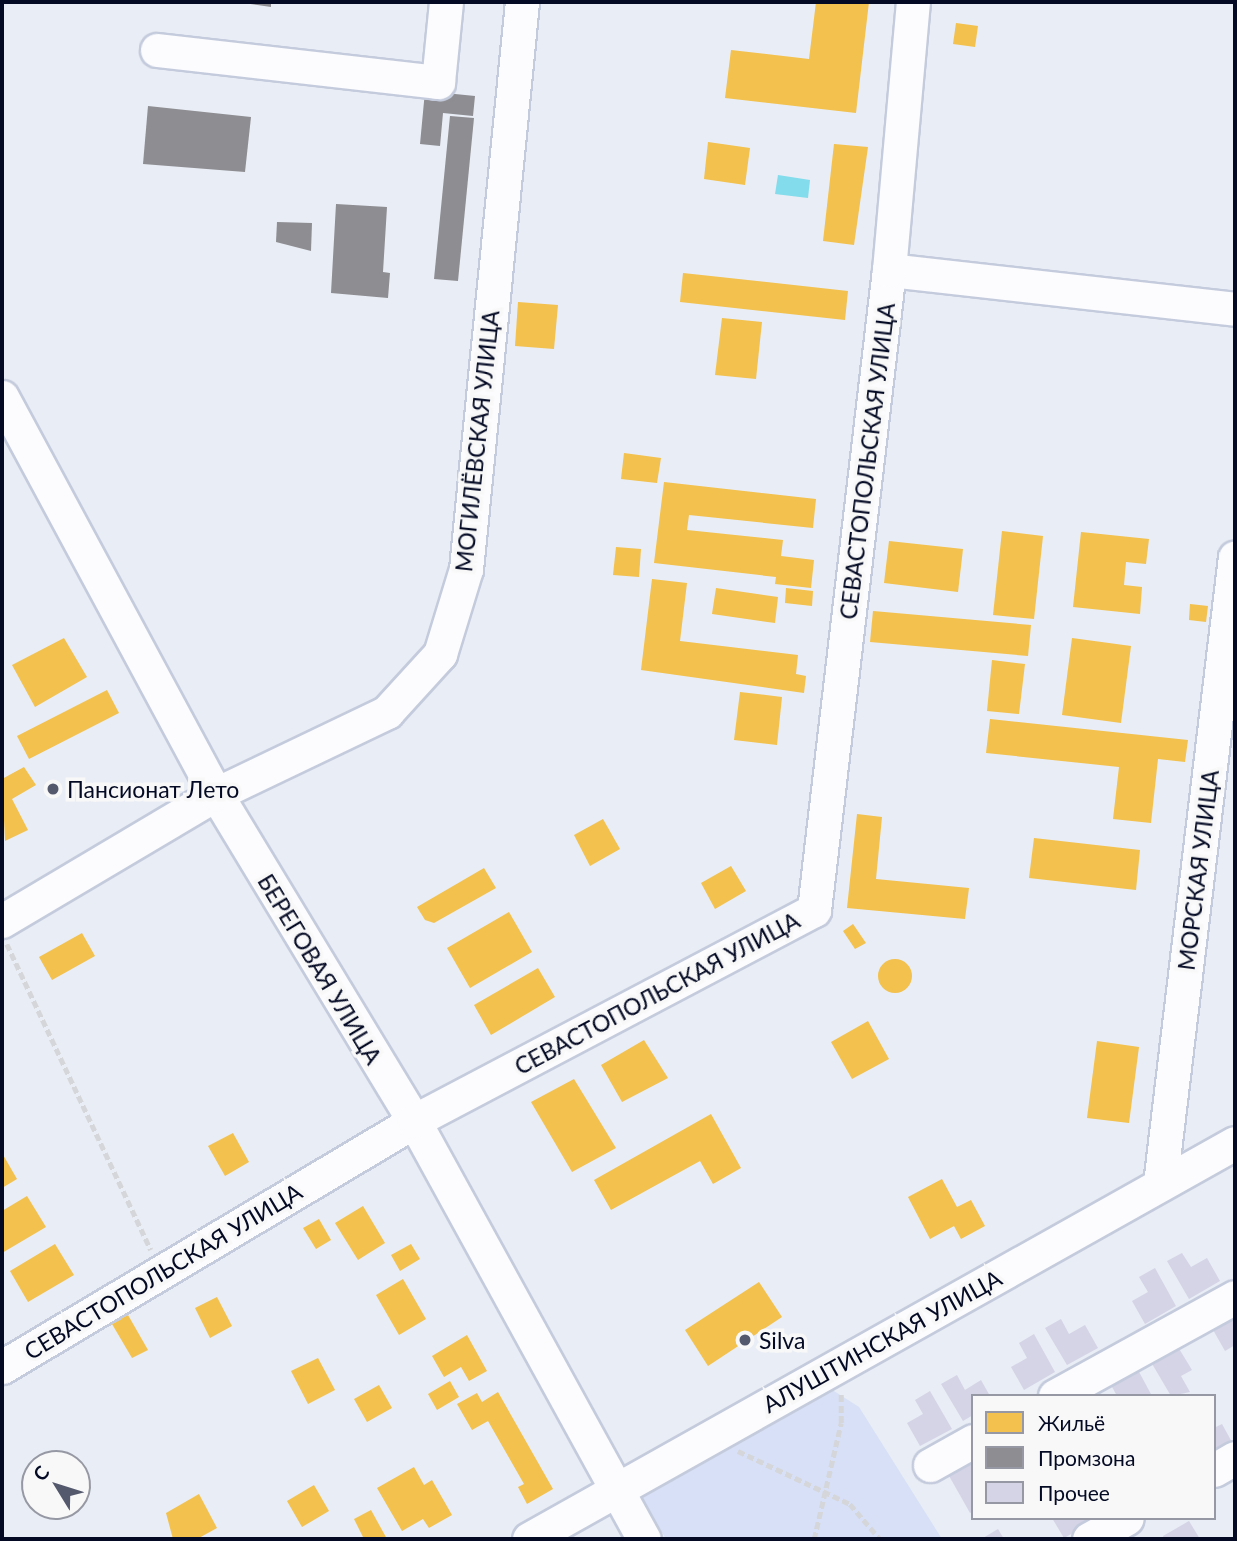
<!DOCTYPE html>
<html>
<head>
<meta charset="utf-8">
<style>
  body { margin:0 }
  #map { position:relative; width:1237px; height:1541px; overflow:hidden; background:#e9edf5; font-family:Lato,sans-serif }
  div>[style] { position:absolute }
  .green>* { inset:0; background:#d7e0f6 }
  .water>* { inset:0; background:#82dceb }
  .homes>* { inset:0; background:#f2c14e }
  .round { border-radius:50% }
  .industry>* { inset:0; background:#8d8d92 }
  .building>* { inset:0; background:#d4d4e6 }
  .path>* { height:4.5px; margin-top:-2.25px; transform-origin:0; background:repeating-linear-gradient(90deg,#d5d6d9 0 7px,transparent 0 10.5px) }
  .roads { filter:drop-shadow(2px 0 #c4cbdc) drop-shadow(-2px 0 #c4cbdc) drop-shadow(0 2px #c4cbdc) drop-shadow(0 -2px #c4cbdc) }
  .minor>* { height:33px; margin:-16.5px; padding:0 16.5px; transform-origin:16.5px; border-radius:16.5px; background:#fcfcfe }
  .dots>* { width:19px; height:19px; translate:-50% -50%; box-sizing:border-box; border:4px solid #f8f8f8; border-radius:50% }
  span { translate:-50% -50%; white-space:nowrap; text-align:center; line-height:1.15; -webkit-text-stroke:7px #f8f8f8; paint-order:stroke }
  .street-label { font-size:23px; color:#040a24 }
  .poi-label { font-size:23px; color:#040a24 }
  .left { translate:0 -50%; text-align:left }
  .frame { position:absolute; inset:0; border:4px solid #040a24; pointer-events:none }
  .legend { position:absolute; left:971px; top:1394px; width:245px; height:126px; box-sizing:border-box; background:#f8f8f8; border:2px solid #9699a3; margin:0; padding:9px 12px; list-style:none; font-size:21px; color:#040a24 }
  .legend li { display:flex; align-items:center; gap:14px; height:35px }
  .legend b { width:35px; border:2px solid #9699a3 }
  .north { position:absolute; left:21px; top:1450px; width:70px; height:70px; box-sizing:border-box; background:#f8f8f8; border:2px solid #9699a3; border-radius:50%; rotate:308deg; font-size:19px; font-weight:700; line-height:28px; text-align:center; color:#040a24 }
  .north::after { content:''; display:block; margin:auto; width:24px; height:32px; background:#54596d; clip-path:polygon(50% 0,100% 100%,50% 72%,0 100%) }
</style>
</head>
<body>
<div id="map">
  <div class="green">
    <i style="clip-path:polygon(823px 1384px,859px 1407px,942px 1539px,666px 1539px,638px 1492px)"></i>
  </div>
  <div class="water">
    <i style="clip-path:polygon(778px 175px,810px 180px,808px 198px,775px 194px)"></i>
  </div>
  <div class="homes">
    <i style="clip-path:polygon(816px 2px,869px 2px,856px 113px,725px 98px,731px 50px,809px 59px)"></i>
    <i style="clip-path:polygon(956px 23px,978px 26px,975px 47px,953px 44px)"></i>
    <i style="clip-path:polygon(708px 142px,750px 148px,745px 185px,704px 179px)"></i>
    <i style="clip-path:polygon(834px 144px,868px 147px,854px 245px,823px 241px)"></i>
    <i style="clip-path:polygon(683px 273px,848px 291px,845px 320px,680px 302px)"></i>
    <i style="clip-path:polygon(518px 302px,558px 305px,554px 349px,515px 346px)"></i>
    <i style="clip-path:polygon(722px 318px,762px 322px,756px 379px,715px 375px)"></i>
    <i style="clip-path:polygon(624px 453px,661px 458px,657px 483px,621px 479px)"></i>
    <i style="clip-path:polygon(664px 482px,816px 499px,813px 528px,689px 515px,687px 530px,783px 540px,781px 556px,814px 560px,811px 588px,775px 584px,776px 577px,654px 563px)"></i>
    <i style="clip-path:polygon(1002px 531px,1043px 536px,1034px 619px,993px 615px)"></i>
    <i style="clip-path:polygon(1081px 532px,1149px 539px,1146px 564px,1126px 562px,1124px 585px,1142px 587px,1140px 614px,1073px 607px)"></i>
    <i style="clip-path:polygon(889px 541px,963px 549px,958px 592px,884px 583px)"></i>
    <i style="clip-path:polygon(616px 547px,641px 549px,639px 577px,613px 575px)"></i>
    <i style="clip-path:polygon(652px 579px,687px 583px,680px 641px,798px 655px,796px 674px,806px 676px,804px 693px,641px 670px)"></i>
    <i style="clip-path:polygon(716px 588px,778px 597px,775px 623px,712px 614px)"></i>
    <i style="clip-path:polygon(786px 588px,813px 591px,812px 606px,785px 603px)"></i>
    <i style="clip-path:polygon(1190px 604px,1208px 606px,1206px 622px,1189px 620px)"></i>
    <i style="clip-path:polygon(873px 611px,1031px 625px,1028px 656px,870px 642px)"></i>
    <i style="clip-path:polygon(64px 638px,87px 677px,35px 707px,12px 665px)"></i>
    <i style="clip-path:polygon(1072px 638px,1131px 646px,1121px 723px,1062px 715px)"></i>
    <i style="clip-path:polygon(992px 660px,1025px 664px,1019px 714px,987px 711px)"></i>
    <i style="clip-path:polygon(107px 690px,119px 713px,29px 759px,17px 736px)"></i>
    <i style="clip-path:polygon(740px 692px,782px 697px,777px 745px,734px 740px)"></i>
    <i style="clip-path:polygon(990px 719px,1188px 740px,1185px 762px,1158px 759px,1151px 823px,1113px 819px,1119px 767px,986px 753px)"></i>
    <i style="clip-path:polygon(24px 767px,36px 785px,12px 799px,28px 830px,5px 841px,2px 779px)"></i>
    <i style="clip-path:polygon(857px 814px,882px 817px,876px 879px,969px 888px,965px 919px,847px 908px)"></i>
    <i style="clip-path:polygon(603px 819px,620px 849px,590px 866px,574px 835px)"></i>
    <i style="clip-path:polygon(1034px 838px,1140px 850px,1136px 890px,1029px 878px)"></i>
    <i style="clip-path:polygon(731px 866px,746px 891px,715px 909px,701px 883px)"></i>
    <i style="clip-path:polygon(484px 868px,496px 888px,434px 923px,425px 920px,417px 907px)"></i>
    <i style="clip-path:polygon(509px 912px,532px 952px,470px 988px,447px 948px)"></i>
    <i style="clip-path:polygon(853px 924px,866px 943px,855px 949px,843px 931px)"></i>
    <i style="clip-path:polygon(82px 933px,95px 956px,52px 980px,39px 957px)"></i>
    <i class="round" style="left:878px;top:959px;width:34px;height:34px"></i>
    <i style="clip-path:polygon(538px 968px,555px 997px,491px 1035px,474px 1005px)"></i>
    <i style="clip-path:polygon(868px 1021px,889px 1059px,852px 1079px,831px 1042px)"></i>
    <i style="clip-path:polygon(644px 1040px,668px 1078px,622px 1102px,601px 1065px)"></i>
    <i style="clip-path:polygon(1097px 1041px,1139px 1047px,1129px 1123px,1087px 1118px)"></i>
    <i style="clip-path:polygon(574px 1079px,616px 1148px,572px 1172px,531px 1102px)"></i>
    <i style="clip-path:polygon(711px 1114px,741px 1168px,713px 1184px,700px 1161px,611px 1210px,594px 1180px)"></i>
    <i style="clip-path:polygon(233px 1133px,249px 1162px,225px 1176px,208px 1146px)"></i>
    <i style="clip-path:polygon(2px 1153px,17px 1179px,2px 1188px)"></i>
    <i style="clip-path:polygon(942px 1179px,957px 1207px,971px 1200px,985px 1226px,961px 1239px,954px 1226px,930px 1239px,908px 1197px)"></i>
    <i style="clip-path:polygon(27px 1196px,46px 1227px,2px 1253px,2px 1211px)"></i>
    <i style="clip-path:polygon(363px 1206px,385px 1243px,358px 1260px,335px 1223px)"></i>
    <i style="clip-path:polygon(319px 1219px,331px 1240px,316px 1249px,303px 1228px)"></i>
    <i style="clip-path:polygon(55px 1244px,74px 1275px,28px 1302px,10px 1271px)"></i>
    <i style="clip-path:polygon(411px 1244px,420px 1259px,400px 1271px,391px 1255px)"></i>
    <i style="clip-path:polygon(403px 1279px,426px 1319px,399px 1335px,376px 1295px)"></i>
    <i style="clip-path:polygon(759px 1282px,782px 1317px,708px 1366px,685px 1330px)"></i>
    <i style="clip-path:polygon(217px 1297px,232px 1326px,210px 1338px,195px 1308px)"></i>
    <i style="clip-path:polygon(128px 1315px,148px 1350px,132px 1358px,112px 1324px)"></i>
    <i style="clip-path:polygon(467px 1335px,487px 1371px,469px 1381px,461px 1367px,444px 1377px,432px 1356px)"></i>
    <i style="clip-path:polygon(318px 1358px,335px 1390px,308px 1404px,291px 1371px)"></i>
    <i style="clip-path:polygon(450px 1381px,459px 1397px,437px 1410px,428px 1394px)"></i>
    <i style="clip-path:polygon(379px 1385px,392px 1408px,367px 1422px,354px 1399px)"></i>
    <i style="clip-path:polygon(498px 1392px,553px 1489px,527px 1504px,518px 1487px,524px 1484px,488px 1421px,472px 1430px,457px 1404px,477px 1393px,482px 1402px)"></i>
    <i style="clip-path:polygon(414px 1467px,424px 1485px,432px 1480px,452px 1515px,429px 1528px,423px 1519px,402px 1531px,377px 1488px)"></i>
    <i style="clip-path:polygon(314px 1485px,329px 1511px,302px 1527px,287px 1501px)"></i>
    <i style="clip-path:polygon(199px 1494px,217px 1528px,197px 1539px,173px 1539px,166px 1513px)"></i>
    <i style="clip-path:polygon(371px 1510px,387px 1539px,364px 1539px,354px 1519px)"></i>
  </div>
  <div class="industry">
    <i style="clip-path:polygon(236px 2px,271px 2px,271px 7px)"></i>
    <i style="clip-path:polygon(425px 91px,475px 96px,473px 116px,443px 113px,440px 146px,420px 144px)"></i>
    <i style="clip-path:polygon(148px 106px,251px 117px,245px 172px,143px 164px)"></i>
    <i style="clip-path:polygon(450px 116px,474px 118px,458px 281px,434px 279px)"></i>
    <i style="clip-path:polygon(336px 204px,387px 207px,383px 272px,390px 273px,388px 298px,331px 293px)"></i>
    <i style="clip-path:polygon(277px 222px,312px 223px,311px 251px,276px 242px)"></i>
  </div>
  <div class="building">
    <i style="clip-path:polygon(1182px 1253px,1191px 1267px,1207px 1258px,1220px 1281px,1189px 1299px,1167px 1261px)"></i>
    <i style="clip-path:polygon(1155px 1268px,1176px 1306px,1145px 1324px,1132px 1301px,1148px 1292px,1139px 1277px)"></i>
    <i style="clip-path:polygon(1235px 1315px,1235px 1345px,1225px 1351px,1212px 1328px)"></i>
    <i style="clip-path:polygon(1061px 1319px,1069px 1334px,1085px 1325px,1098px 1348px,1067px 1365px,1045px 1328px)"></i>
    <i style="clip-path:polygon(1034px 1334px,1055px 1372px,1024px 1390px,1011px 1367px,1027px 1358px,1019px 1343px)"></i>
    <i style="clip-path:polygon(1178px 1347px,1192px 1370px,1181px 1376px,1190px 1392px,1171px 1396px,1151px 1362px)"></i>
    <i style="clip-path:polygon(1138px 1370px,1152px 1396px,1117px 1396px,1111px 1385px)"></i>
    <i style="clip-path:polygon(957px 1375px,965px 1390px,981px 1380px,990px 1396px,973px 1396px,973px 1415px,963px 1421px,941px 1384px)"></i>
    <i style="clip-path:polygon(930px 1391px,952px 1429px,920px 1446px,907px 1423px,923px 1414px,915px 1400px)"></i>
    <i style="clip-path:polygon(1222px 1424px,1233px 1444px,1214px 1455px,1214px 1428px)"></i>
    <i style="clip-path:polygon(973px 1459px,973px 1511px,970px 1513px,948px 1474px)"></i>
    <i style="clip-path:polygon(1052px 1518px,1088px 1518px,1091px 1523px,1064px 1538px)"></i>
    <i style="clip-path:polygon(1189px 1521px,1200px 1539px,1164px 1539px,1163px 1536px)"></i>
    <i style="clip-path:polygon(998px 1529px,1004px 1539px,984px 1539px,983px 1538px)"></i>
  </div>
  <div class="path">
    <i style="left:7px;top:944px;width:338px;rotate:64.8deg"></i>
    <i style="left:738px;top:1451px;width:124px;rotate:25.3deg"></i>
    <i style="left:850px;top:1504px;width:46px;rotate:49.4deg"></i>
    <i style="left:814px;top:1539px;width:119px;rotate:-76.9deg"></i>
    <i style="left:841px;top:1423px;width:30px;rotate:-90deg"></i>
  </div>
  <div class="roads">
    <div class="minor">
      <i style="left:157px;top:50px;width:283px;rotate:6.5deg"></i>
      <i style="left:438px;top:82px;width:80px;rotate:-84.3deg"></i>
      <i style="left:889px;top:270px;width:348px;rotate:6.4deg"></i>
      <i style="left:2px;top:397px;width:451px;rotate:61.7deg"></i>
      <i style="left:216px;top:794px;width:382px;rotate:58.8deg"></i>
      <i style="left:414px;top:1121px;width:477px;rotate:61.2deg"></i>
      <i style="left:2px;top:921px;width:249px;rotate:-30.7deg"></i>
      <i style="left:216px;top:794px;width:190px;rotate:-25.6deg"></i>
      <i style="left:387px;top:712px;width:79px;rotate:-47.6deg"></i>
      <i style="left:440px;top:654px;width:89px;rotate:-73deg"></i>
      <i style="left:466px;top:569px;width:570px;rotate:-84.36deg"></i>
      <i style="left:1160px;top:1184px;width:631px;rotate:-83.18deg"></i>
      <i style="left:2px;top:1367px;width:480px;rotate:-30.8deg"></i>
      <i style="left:414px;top:1121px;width:452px;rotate:-27.8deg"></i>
      <i style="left:814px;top:910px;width:644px;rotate:-83.32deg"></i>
      <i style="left:889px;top:270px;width:269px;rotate:-84.9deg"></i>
      <i style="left:1055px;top:1396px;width:205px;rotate:-28.8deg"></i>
      <i style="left:930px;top:1465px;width:49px;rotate:-29.2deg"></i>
      <i style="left:1214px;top:1470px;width:24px;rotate:-30deg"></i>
      <i style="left:529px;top:1539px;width:809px;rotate:-29.29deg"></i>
      <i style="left:1089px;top:1539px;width:43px;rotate:-28.9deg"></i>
    </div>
  </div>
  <div class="dots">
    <i style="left:53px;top:789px;background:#54596d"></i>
    <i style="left:745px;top:1340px;background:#54596d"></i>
  </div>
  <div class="street-label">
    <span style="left:477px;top:441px;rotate:-84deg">МОГИЛЁВСКАЯ УЛИЦА</span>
    <span style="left:867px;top:461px;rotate:-83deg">СЕВАСТОПОЛЬСКАЯ УЛИЦА</span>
    <span style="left:1198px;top:870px;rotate:-83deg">МОРСКАЯ УЛИЦА</span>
    <span style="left:320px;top:969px;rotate:59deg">БЕРЕГОВАЯ УЛИЦА</span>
    <span style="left:657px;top:993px;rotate:-28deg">СЕВАСТОПОЛЬСКАЯ УЛИЦА</span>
    <span style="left:163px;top:1271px;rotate:-31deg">СЕВАСТОПОЛЬСКАЯ УЛИЦА</span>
    <span style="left:882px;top:1341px;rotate:-29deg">АЛУШТИНСКАЯ УЛИЦА</span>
  </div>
  <div class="poi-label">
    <span class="left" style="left:67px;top:789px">Пансионат Лето</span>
    <span class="left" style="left:759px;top:1340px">Silva</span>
  </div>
  <div class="frame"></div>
  <ul class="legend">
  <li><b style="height:19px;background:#f2c14e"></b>Жильё</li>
  <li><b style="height:19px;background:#8d8d92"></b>Промзона</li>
  <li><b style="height:19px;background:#d4d4e6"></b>Прочее</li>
  </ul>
  <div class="north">С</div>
</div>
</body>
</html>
